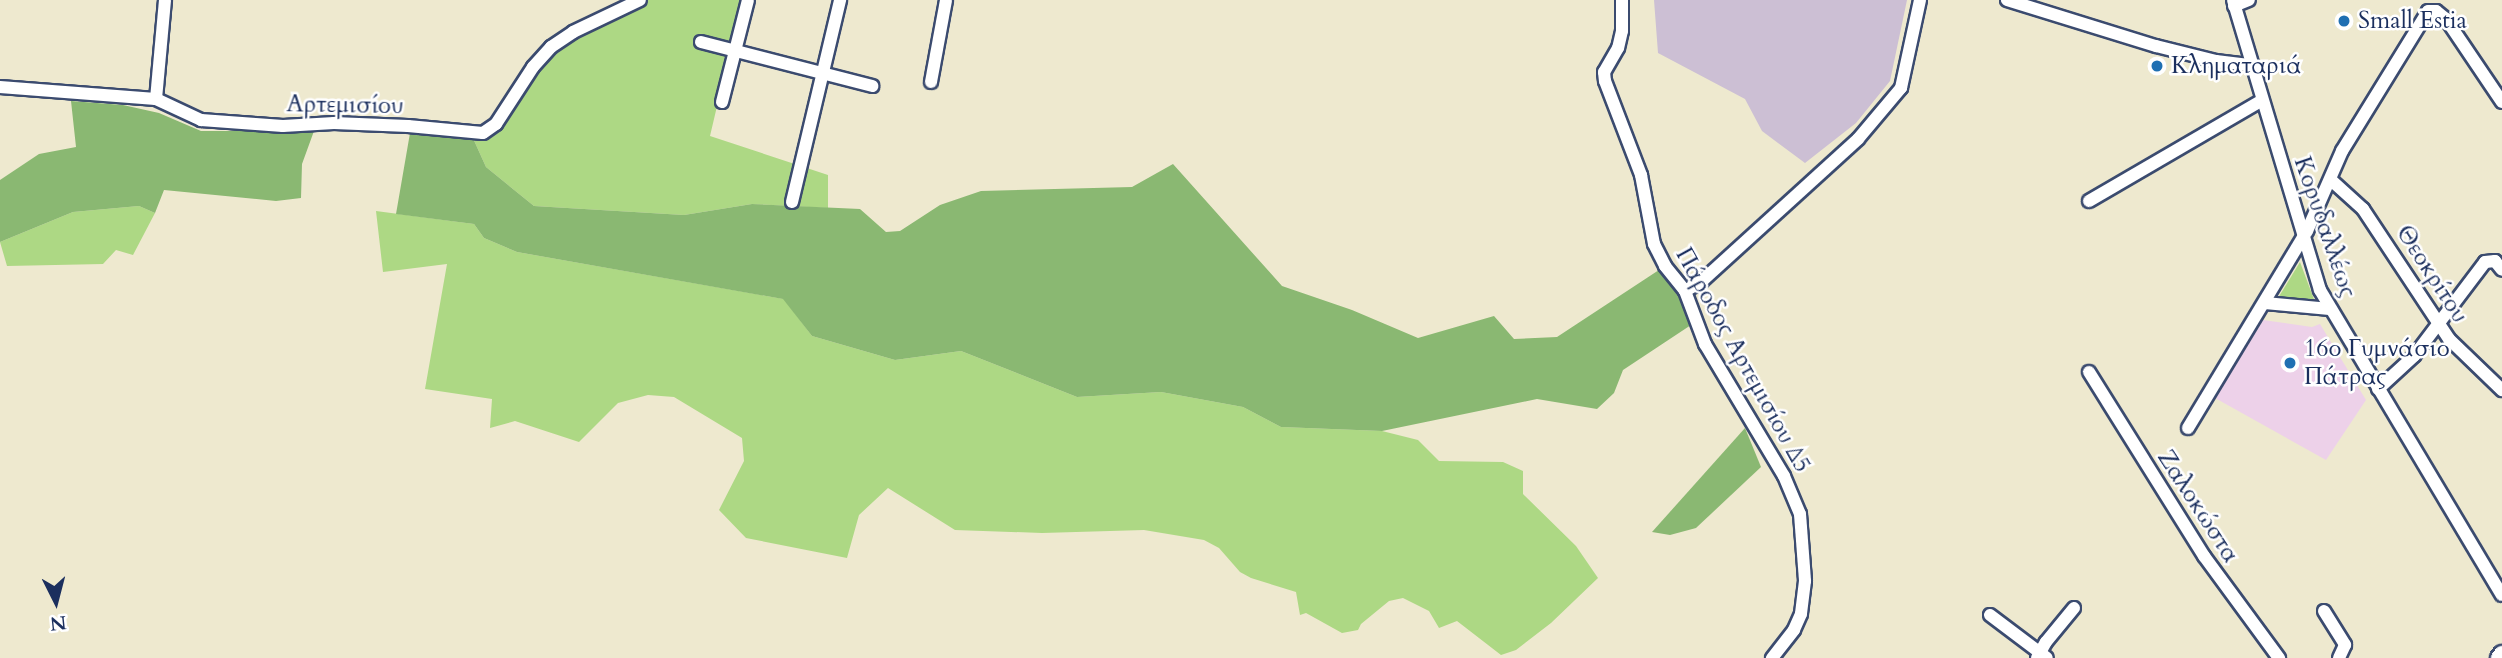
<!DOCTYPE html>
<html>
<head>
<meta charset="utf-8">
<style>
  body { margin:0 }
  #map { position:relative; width:2502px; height:658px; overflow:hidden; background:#eee9cf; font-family:Cardo,serif }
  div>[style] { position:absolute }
  .built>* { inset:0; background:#edd1e9 }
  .industrial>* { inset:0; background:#ccbfd4 }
  .green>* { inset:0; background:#add884 }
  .forest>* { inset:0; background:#8ab872 }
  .roads { filter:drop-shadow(2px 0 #3b4b6f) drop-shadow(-2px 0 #3b4b6f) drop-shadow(0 2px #3b4b6f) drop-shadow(0 -2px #3b4b6f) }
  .minor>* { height:12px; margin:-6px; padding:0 6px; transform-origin:6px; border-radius:6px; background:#fff }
  .major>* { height:16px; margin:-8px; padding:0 8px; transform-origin:8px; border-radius:8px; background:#fff }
  .dots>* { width:19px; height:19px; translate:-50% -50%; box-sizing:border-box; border:4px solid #fff; border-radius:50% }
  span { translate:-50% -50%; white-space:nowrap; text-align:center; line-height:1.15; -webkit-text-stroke:5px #fff; paint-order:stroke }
  .poi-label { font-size:24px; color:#1b2f5e }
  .left { translate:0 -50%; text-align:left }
  .street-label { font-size:24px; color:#1b2f5e }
  .north { position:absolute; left:21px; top:567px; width:70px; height:70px; -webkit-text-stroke:5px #fff; paint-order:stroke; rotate:174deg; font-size:19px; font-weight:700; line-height:28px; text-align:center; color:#1b2f5e }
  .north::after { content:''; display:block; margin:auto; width:24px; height:32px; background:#1b2f5e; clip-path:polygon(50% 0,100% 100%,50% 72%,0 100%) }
</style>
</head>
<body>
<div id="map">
  <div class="built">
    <i style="clip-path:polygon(2263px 320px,2312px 327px,2320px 324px,2366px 400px,2326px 460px,2215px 398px)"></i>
  </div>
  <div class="industrial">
    <i style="clip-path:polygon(1654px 0,1907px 0,1890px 81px,1856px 123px,1805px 163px,1762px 131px,1745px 99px,1658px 53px)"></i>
  </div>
  <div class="green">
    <i style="clip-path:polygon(647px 0,742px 0,710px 136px,828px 175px,828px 208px,752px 204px,684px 215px,534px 206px,486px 167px,472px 136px,484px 135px,561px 44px)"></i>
    <i style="clip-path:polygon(139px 206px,155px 213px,133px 255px,116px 250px,103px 264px,7px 266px,0 242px,73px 212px)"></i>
    <i style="clip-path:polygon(376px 211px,474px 224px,484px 238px,517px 252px,784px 299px,812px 336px,895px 360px,961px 351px,1077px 397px,1161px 392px,1243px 407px,1281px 427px,1382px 431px,1418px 440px,1439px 461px,1503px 462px,1523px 471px,1523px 494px,1576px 546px,1598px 578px,1551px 623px,1516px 650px,1501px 655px,1457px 621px,1439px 628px,1429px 611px,1403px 598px,1389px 601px,1361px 624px,1358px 630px,1342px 633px,1306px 613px,1300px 615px,1296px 592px,1251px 578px,1240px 572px,1219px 548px,1204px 540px,1144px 530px,1042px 533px,955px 530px,888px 488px,859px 515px,847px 558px,746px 538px,719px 510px,744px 461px,742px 438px,674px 397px,648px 395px,618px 403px,579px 442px,515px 421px,490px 428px,492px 399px,425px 389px,447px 264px,383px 272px)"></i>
    <i style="clip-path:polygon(2300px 262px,2315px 302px,2278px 298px)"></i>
  </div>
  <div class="forest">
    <i style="clip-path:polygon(71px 101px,123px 105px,159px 113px,201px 131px,314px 131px,302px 164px,301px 198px,276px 201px,164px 190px,155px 213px,139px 206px,73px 212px,0 242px,0 180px,39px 154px,76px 147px)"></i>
    <i style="clip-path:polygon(410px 133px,472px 136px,486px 167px,534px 206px,684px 215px,752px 204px,860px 209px,886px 232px,900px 231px,940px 205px,981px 191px,1132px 187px,1173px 164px,1282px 286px,1352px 310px,1418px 338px,1494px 316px,1514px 339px,1557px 337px,1662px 268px,1682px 300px,1691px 325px,1623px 370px,1614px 393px,1597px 409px,1537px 399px,1382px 431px,1281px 427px,1243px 407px,1161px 392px,1077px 397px,961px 351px,895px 360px,812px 336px,783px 299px,517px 252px,484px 238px,474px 224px,396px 214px)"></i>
    <i style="clip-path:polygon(1745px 428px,1761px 467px,1696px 528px,1670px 535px,1652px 532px)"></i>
  </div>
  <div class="roads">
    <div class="minor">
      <i style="left:1622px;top:0;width:31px;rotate:90deg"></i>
      <i style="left:1622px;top:31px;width:17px;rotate:103deg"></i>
      <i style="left:1618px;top:48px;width:28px;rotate:120deg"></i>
      <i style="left:1604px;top:72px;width:9px;rotate:84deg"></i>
      <i style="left:1605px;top:81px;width:101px;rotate:69deg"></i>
      <i style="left:1641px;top:175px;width:70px;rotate:79.3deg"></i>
      <i style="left:1654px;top:244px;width:25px;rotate:63deg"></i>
      <i style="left:1665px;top:266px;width:32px;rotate:51deg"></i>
      <i style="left:1685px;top:291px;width:57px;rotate:69.3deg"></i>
      <i style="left:1705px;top:344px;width:154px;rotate:59.1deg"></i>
      <i style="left:1784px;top:476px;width:41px;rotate:67.2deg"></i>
      <i style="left:1800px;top:514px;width:67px;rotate:85.7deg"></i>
      <i style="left:1805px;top:581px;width:33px;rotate:97deg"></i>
      <i style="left:1801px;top:614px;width:17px;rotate:114deg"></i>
      <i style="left:1794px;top:630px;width:36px;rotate:128deg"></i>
      <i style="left:2007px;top:0;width:156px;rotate:17.2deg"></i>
      <i style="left:2156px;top:46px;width:62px;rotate:14deg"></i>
      <i style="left:2216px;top:61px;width:35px;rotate:7deg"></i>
      <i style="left:2233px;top:0;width:303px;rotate:73.3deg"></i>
      <i style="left:2320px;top:290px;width:355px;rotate:59.2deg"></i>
      <i style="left:2234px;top:6px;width:16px;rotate:-22deg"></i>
      <i style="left:701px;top:42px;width:177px;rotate:14.4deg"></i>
      <i style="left:931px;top:82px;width:83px;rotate:-79.6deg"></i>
      <i style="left:0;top:87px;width:156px;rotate:4.4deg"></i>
      <i style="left:156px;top:99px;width:50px;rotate:25deg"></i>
      <i style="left:201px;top:120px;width:82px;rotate:4.2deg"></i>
      <i style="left:283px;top:126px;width:51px;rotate:-3.4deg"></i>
      <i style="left:334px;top:123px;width:74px;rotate:2.3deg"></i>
      <i style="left:408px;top:126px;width:75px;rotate:5.3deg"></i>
      <i style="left:483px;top:133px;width:16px;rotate:-35deg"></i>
      <i style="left:496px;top:124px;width:68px;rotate:-57deg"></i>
      <i style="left:533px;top:67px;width:27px;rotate:-48deg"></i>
      <i style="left:551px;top:47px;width:27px;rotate:-34deg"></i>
      <i style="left:573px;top:32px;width:74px;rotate:-25.5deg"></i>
      <i style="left:156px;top:99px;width:99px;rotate:-84.8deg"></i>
      <i style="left:722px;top:102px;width:105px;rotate:-75.7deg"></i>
      <i style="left:2331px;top:180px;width:43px;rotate:42.2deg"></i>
      <i style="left:2363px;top:209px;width:156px;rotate:56.5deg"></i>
      <i style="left:2449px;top:339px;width:74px;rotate:43.9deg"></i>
      <i style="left:2089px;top:201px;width:199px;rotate:-30.2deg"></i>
      <i style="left:792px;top:202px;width:208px;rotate:-76.6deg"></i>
      <i style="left:1685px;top:291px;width:20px;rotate:-30deg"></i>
      <i style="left:1702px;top:281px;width:211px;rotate:-42.3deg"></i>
      <i style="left:1858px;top:139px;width:67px;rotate:-49.9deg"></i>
      <i style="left:1901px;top:88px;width:90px;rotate:-77.8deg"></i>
      <i style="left:2265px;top:303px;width:65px;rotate:5.3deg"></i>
      <i style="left:2089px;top:372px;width:217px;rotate:58deg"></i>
      <i style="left:2204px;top:556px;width:127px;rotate:53.7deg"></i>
      <i style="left:2378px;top:389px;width:49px;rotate:-42.5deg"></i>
      <i style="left:2414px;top:356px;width:118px;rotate:-52.9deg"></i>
      <i style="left:2485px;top:262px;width:10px;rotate:-6deg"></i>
      <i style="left:2495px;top:261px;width:11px;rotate:52deg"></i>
      <i style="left:2188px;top:428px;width:230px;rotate:-58.9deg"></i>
      <i style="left:2307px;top:231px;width:87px;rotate:-66.4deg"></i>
      <i style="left:2342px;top:151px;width:164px;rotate:-58.4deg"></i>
      <i style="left:2428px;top:11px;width:8px"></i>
      <i style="left:2436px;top:11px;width:13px;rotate:39deg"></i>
      <i style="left:2446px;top:19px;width:100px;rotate:56deg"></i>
      <i style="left:2324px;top:611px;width:40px;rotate:58deg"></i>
      <i style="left:2345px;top:645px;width:14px;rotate:115deg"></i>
      <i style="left:1990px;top:615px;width:71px;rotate:37deg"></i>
      <i style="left:2037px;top:658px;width:18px;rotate:-61deg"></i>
      <i style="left:2046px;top:642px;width:44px;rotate:-50.5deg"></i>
    </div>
    <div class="major">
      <i style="left:2499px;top:658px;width:5px;rotate:-53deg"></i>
    </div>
  </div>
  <div class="dots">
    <i style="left:2344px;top:21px;background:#1f6fb2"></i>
    <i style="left:2157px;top:66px;background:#1f6fb2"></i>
    <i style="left:2290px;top:363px;background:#1f6fb2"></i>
  </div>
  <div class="poi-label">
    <span class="left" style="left:2358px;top:21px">Small Estia</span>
    <span class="left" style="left:2171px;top:66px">Κληματαριά</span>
    <span class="left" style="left:2304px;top:363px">16ο Γυμνάσιο<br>Πάτρας</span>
  </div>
  <div class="street-label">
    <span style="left:345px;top:105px;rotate:1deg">Αρτεμισίου</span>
    <span style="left:2325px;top:227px;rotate:71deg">Κορυδαλλέως</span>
    <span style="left:2432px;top:274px;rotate:57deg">Θεοκρίτου</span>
    <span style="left:1743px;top:360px;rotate:61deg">Πάροδος Αρτεμισίου Δ5</span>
    <span style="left:2198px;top:506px;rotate:57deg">Ζαλοκώστα</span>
  </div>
  <div class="north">N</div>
</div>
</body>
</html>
